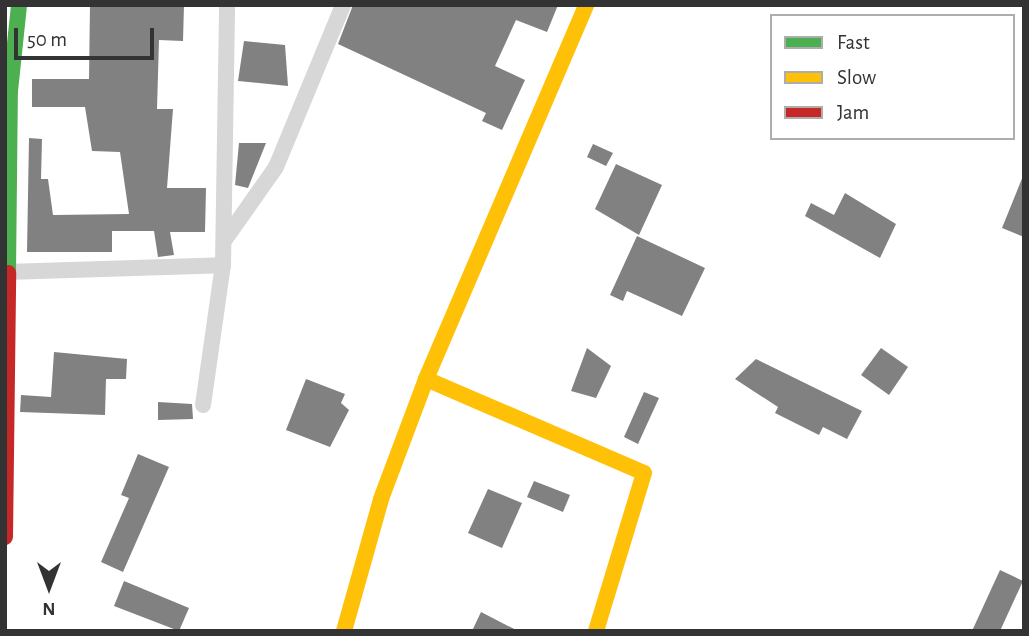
<!DOCTYPE html>
<html>
<head>
<meta charset="utf-8">
<style>
  body { margin:0 }
  #map { position:relative; width:1029px; height:636px; overflow:hidden; background:#fff; font-family:"Alegreya Sans",sans-serif }
  div>[style] { position:absolute }
  .building>* { inset:0; background:#818181 }
  .street>* { height:16px; margin:-8px; padding:0 8px; transform-origin:8px; border-radius:8px; background:#d7d7d7 }
  .fast>* { height:16px; margin:-8px; padding:0 8px; transform-origin:8px; border-radius:8px; background:#4caf50 }
  .slow>* { height:16px; margin:-8px; padding:0 8px; transform-origin:8px; border-radius:8px; background:#ffc107 }
  .jam>* { height:16px; margin:-8px; padding:0 8px; transform-origin:8px; border-radius:8px; background:#c62828 }
  span { translate:-50% -50%; white-space:nowrap; text-align:center; line-height:1.15; -webkit-text-stroke:7px #fff; paint-order:stroke }
  .frame { position:absolute; inset:0; border:7px solid #333; pointer-events:none }
  .legend { position:absolute; left:770px; top:14px; width:245px; height:126px; box-sizing:border-box; background:#fff; border:2px solid #adadad; margin:0; padding:9px 12px; list-style:none; font-size:21px; color:#333 }
  .legend li { display:flex; align-items:center; gap:14px; height:35px }
  .legend b { width:35px; border:2px solid #adadad }
  .north { position:absolute; left:14px; top:552px; width:70px; height:70px; -webkit-text-stroke:5px #fff; paint-order:stroke; rotate:180deg; font-size:19px; font-weight:700; line-height:28px; text-align:center; color:#333 }
  .north::after { content:''; display:block; margin:auto; width:24px; height:32px; background:#333; clip-path:polygon(50% 0,100% 100%,50% 72%,0 100%) }
  .scale { position:absolute; left:14px; top:28px; width:140px; height:32px; box-sizing:border-box; border:4px solid #333; border-top:0; padding-left:9px; font-size:21px; line-height:24px; white-space:nowrap; color:#333; -webkit-text-stroke:5px #fff; paint-order:stroke }
</style>
</head>
<body>
<div id="map">
  <div class="building">
    <i style="clip-path:polygon(90px 5px,184px 5px,183px 41px,159px 40px,157px 109px,173px 109px,167px 188px,206px 188px,205px 232px,170px 232px,174px 255px,158px 257px,154px 231px,112px 231px,112px 252px,27px 252px,29px 138px,42px 139px,41px 179px,48px 179px,53px 215px,129px 214px,120px 152px,92px 151px,85px 107px,32px 107px,32px 79px,89px 79px)"></i>
    <i style="clip-path:polygon(353px 5px,558px 5px,547px 32px,516px 20px,495px 66px,525px 80px,502px 130px,482px 121px,486px 113px,338px 44px)"></i>
    <i style="clip-path:polygon(244px 41px,285px 45px,288px 86px,238px 81px)"></i>
    <i style="clip-path:polygon(239px 143px,266px 143px,248px 188px,235px 185px)"></i>
    <i style="clip-path:polygon(593px 144px,613px 153px,606px 166px,587px 157px)"></i>
    <i style="clip-path:polygon(616px 164px,662px 185px,639px 235px,595px 209px)"></i>
    <i style="clip-path:polygon(1023px 176px,1024px 176px,1024px 237px,1002px 228px)"></i>
    <i style="clip-path:polygon(845px 193px,896px 224px,880px 258px,805px 216px,811px 203px,834px 215px)"></i>
    <i style="clip-path:polygon(637px 236px,705px 268px,682px 316px,627px 291px,623px 301px,610px 295px)"></i>
    <i style="clip-path:polygon(587px 348px,611px 366px,596px 398px,571px 391px)"></i>
    <i style="clip-path:polygon(881px 348px,908px 367px,889px 395px,861px 375px)"></i>
    <i style="clip-path:polygon(54px 352px,127px 359px,126px 379px,106px 379px,105px 415px,20px 412px,21px 395px,51px 397px)"></i>
    <i style="clip-path:polygon(756px 359px,862px 411px,847px 439px,823px 427px,819px 435px,775px 413px,778px 407px,735px 379px)"></i>
    <i style="clip-path:polygon(306px 379px,345px 394px,341px 403px,349px 410px,330px 447px,286px 430px)"></i>
    <i style="clip-path:polygon(644px 392px,659px 398px,638px 444px,624px 437px)"></i>
    <i style="clip-path:polygon(158px 402px,192px 404px,193px 419px,158px 420px)"></i>
    <i style="clip-path:polygon(138px 454px,169px 467px,123px 572px,101px 562px,129px 498px,121px 495px)"></i>
    <i style="clip-path:polygon(534px 481px,570px 495px,563px 512px,527px 497px)"></i>
    <i style="clip-path:polygon(488px 489px,522px 503px,502px 548px,468px 533px)"></i>
    <i style="clip-path:polygon(1000px 570px,1023px 581px,1000px 631px,972px 631px)"></i>
    <i style="clip-path:polygon(124px 581px,189px 608px,179px 631px,114px 606px)"></i>
    <i style="clip-path:polygon(481px 612px,518px 631px,472px 631px)"></i>
  </div>
  <div class="street">
    <i style="left:224px;top:241px;width:90px;rotate:-54.9deg"></i>
    <i style="left:276px;top:167px;width:175px;rotate:-67.5deg"></i>
    <i style="left:6px;top:272px;width:217px;rotate:-1.8deg"></i>
    <i style="left:203px;top:405px;width:141px;rotate:-81.9deg"></i>
    <i style="left:223px;top:265px;width:260px;rotate:-89.1deg"></i>
  </div>
  <div class="fast">
    <i style="left:8px;top:273px;width:182px;rotate:-89.4deg"></i>
    <i style="left:10px;top:91px;width:86px;rotate:-84deg"></i>
  </div>
  <div class="slow">
    <i style="left:426px;top:379px;width:237px;rotate:23.3deg"></i>
    <i style="left:644px;top:473px;width:165px;rotate:106.9deg"></i>
    <i style="left:344px;top:631px;width:137px;rotate:-74.3deg"></i>
    <i style="left:381px;top:499px;width:128px;rotate:-69.4deg"></i>
    <i style="left:426px;top:379px;width:407px;rotate:-66.8deg"></i>
  </div>
  <div class="jam">
    <i style="left:5px;top:537px;width:264px;rotate:-89.3deg"></i>
  </div>
  <div class="frame"></div>
  <ul class="legend">
  <li><b style="height:9px;background:#4caf50"></b>Fast</li>
  <li><b style="height:9px;background:#ffc107"></b>Slow</li>
  <li><b style="height:9px;background:#c62828"></b>Jam</li>
  </ul>
  <div class="north">N</div>
  <div class="scale">50 m</div>
</div>
</body>
</html>
